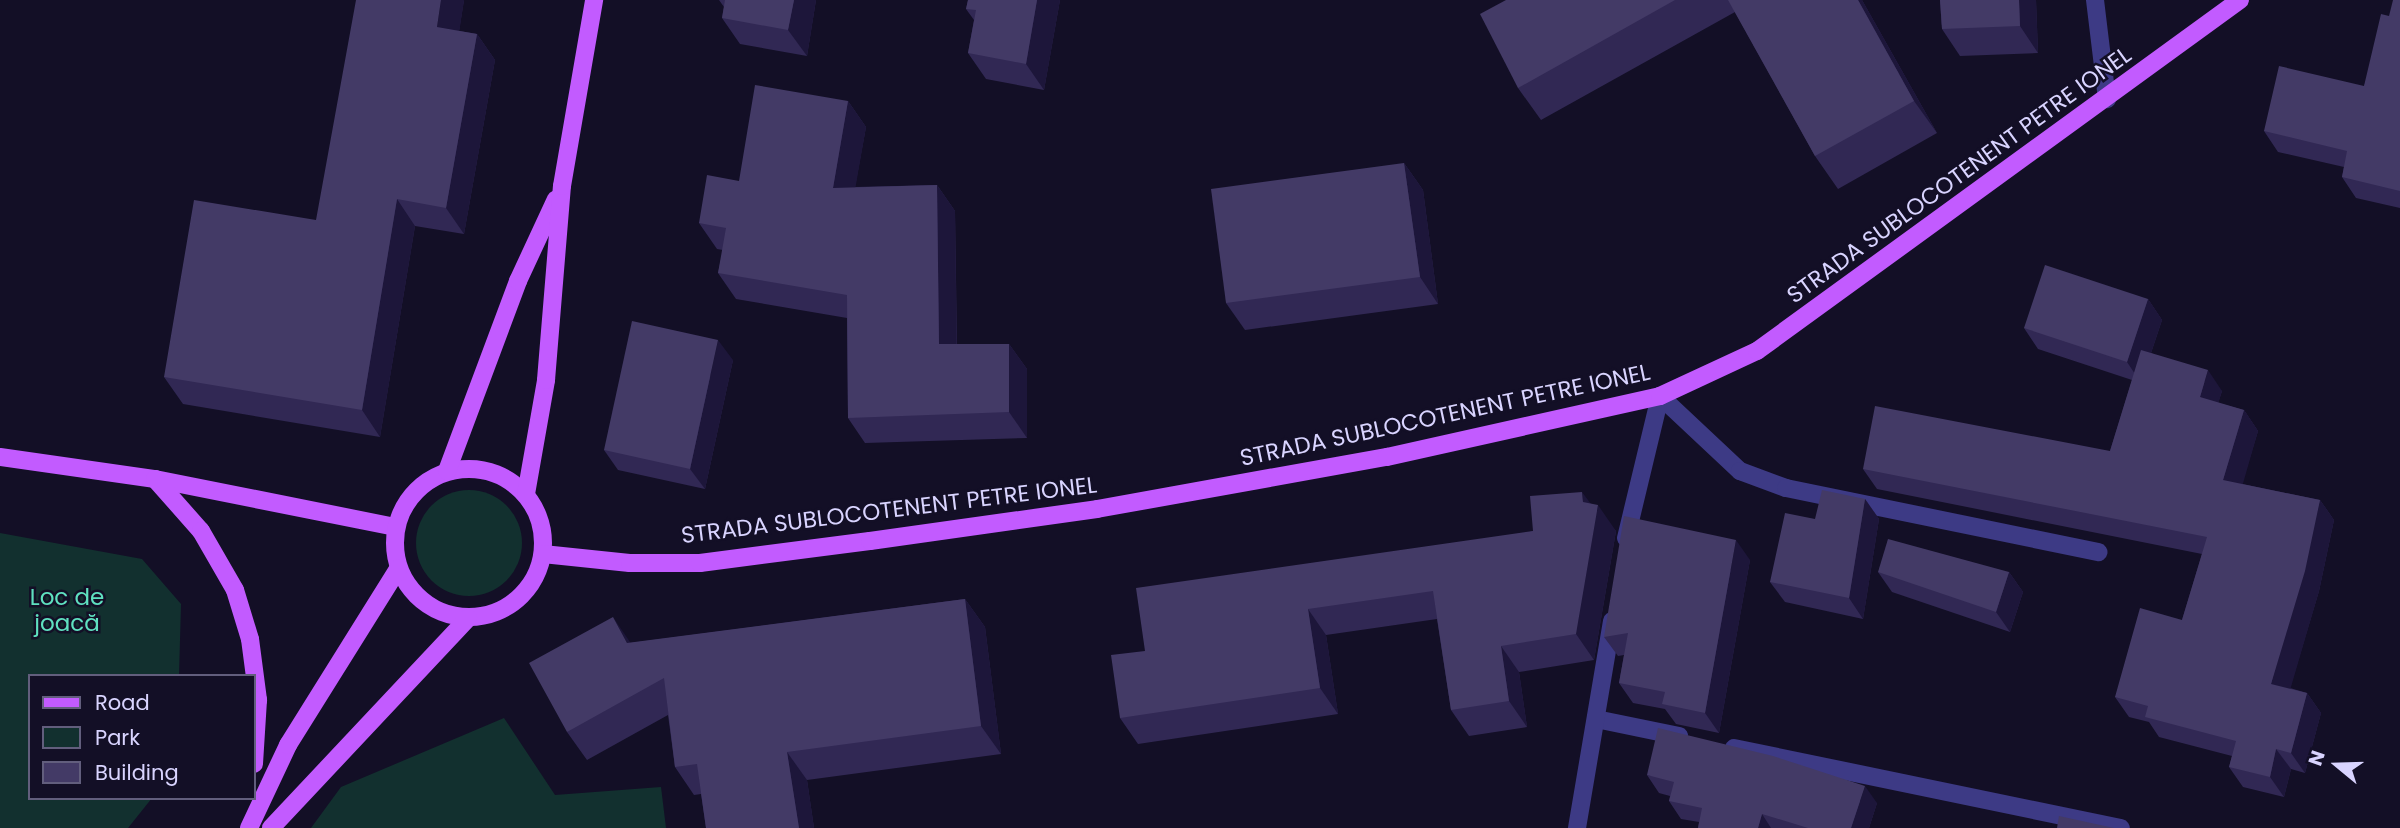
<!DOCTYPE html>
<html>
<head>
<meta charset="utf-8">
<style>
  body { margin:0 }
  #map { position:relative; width:2400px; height:828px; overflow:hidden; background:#130f26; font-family:Poppins,sans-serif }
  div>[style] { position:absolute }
  .green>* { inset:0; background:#12302f }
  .round { border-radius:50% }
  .minor>* { height:18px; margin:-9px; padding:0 9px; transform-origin:9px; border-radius:9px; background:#3d3a85 }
  .major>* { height:18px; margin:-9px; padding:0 9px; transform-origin:9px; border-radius:9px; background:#c25bff }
  .major>.ring { margin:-9px; padding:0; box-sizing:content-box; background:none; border:18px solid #c25bff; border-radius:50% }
  .wall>* { inset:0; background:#312854 }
  .shaded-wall>* { inset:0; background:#1d163a }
  .building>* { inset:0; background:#433a66 }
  span { translate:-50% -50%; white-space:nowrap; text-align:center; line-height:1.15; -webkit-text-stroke:5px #130f26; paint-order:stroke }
  .street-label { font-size:23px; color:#d9d4ff }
  .park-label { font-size:23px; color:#5fe0c0 }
  .legend { position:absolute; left:28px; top:674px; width:228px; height:126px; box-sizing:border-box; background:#130f26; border:2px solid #625e7d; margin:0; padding:9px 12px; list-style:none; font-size:21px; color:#d9d4ff }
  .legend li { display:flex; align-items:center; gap:14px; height:35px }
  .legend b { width:35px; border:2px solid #625e7d }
  .north { position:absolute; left:2302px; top:730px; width:70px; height:70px; -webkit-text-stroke:5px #130f26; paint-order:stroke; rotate:289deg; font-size:19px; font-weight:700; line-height:28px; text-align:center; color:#d9d4ff }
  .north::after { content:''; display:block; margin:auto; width:24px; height:32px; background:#d9d4ff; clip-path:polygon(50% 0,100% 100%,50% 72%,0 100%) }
</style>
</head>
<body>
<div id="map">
  <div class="green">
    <i class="round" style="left:416px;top:490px;width:106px;height:106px"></i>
    <i style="clip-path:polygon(0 533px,142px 559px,181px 604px,179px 676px,30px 676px,30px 798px,152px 798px,128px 828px,0 828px)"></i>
    <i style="clip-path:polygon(504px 718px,555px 795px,661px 787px,666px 828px,311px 828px,341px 787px)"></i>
  </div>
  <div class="minor">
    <i style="left:2095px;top:0;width:100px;rotate:83.1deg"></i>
    <i style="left:1626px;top:538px;width:146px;rotate:-76.5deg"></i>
    <i style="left:1660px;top:396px;width:110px;rotate:43.2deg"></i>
    <i style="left:1740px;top:471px;width:49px;rotate:20.3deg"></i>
    <i style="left:1786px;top:488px;width:319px;rotate:11.6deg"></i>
    <i style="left:1596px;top:719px;width:85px;rotate:11.6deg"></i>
    <i style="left:1734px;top:748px;width:395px;rotate:11.7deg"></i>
    <i style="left:1577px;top:828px;width:210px;rotate:-80.4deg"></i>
  </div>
  <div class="major">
    <i style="left:0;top:457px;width:157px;rotate:8.1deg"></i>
    <i style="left:155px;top:479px;width:245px;rotate:11.3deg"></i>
    <i class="ring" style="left:395px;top:469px;width:130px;height:130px"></i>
    <i style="left:447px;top:471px;width:203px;rotate:-69.5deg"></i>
    <i style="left:518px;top:281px;width:90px;rotate:-65.1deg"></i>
    <i style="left:155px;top:479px;width:69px;rotate:48.5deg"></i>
    <i style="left:201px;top:531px;width:68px;rotate:60deg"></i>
    <i style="left:235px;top:590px;width:51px;rotate:73deg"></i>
    <i style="left:250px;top:639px;width:62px;rotate:82.5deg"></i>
    <i style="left:258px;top:700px;width:64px;rotate:93.6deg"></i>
    <i style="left:526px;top:494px;width:116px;rotate:-80deg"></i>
    <i style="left:546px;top:380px;width:195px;rotate:-85.3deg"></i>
    <i style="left:562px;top:186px;width:189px;rotate:-80.2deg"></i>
    <i style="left:543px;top:554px;width:87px;rotate:5.9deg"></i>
    <i style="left:630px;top:563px;width:70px"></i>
    <i style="left:700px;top:563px;width:171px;rotate:-7.4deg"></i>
    <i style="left:870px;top:541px;width:229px;rotate:-8deg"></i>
    <i style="left:1097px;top:509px;width:295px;rotate:-10.2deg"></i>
    <i style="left:1387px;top:457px;width:280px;rotate:-12.6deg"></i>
    <i style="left:1660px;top:396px;width:107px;rotate:-24.9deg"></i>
    <i style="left:1757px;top:351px;width:597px;rotate:-36.01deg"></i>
    <i style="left:249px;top:828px;width:92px;rotate:-64.8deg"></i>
    <i style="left:288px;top:745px;width:208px;rotate:-58deg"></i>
    <i style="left:271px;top:828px;width:288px;rotate:-46.8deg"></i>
  </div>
  <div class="wall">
    <i style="clip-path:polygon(464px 0,459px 31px,477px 34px,495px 60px,464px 234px,415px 226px,380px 437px,183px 404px,164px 377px,316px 220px)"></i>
    <i style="clip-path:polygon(719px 0,816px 0,807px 56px,740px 44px,722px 18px,724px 7px)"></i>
    <i style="clip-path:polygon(968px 0,1060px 0,1044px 90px,986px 79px,968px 53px,974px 20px,966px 9px)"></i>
    <i style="clip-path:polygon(1506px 0,1862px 0,1937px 133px,1838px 189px,1815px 156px,1735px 12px,1541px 120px,1518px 88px)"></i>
    <i style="clip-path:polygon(1940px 0,2036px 0,2038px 53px,1960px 56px,1942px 29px)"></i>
    <i style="clip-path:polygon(2400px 0,2400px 208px,2356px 198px,2342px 177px,2344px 167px,2278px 152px,2264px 131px,2364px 86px)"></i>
    <i style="clip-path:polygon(848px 101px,866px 127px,855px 187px,937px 185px,955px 211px,957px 344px,1009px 344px,1027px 369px,1027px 438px,865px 443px,848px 418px,847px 318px,736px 299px,718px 273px,723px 250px,717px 249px,699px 223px,739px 181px)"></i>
    <i style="clip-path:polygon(1404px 163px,1423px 190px,1438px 304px,1245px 330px,1226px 303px)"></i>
    <i style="clip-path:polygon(2148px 299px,2162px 320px,2151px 353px,2222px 391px,2218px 403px,2244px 410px,2258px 431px,2242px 484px,2320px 500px,2334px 520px,2319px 591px,2290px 688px,2307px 693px,2321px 713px,2305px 773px,2291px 769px,2284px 797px,2243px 787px,2229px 767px,2232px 756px,2159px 737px,2149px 722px,2129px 717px,2115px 697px,2182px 620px,2202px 554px,1877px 489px,1863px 469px,2110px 451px,2132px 380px,2038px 349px,2024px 328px)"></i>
    <i style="clip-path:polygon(733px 360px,705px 489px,618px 470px,604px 450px)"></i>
    <i style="clip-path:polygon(1865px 499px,1879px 519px,1863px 619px,1785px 602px,1770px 582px,1815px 519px)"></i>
    <i style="clip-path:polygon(1591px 504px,1616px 531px,1594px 660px,1519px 672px,1527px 727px,1469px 736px,1451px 710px,1437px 619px,1326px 635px,1338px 714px,1138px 744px,1120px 718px,1145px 651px,1533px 531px)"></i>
    <i style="clip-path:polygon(1750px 560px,1719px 733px,1676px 724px,1665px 709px,1633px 703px,1619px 683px,1624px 655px,1618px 656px,1604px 637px)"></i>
    <i style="clip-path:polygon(1878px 572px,2009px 572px,2023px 592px,2010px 632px,1892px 592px)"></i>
    <i style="clip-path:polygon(965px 599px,985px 627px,1001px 754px,807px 780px,814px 828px,706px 828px,701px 794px,694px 795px,675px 767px,668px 715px,587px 760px,567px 732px,630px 643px)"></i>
    <i style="clip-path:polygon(1647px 775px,1877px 803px,1869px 828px,1698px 828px,1699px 822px,1681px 819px,1669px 801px,1670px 796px,1659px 793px)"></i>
  </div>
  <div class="shaded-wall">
    <i style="clip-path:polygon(441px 0,464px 0,456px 53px,437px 27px)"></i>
    <i style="clip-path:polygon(794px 0,816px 0,807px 56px,788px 30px)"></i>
    <i style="clip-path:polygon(1037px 0,1060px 0,1044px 90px,1026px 64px)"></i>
    <i style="clip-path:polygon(1858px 0,1862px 0,1937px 133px,1914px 101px)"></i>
    <i style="clip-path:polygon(2019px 0,2036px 0,2038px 53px,2020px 26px)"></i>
    <i style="clip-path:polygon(477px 34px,495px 60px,464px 234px,446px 208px)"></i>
    <i style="clip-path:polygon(848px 101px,866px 127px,851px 213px,833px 188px)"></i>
    <i style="clip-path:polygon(1404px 163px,1423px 190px,1438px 304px,1420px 277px)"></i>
    <i style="clip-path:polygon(937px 185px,955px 211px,957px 370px,939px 344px)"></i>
    <i style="clip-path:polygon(397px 199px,415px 226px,380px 437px,362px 410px)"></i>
    <i style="clip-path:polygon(2148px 299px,2162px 320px,2141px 383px,2127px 362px)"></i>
    <i style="clip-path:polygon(718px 340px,733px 360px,705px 489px,690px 469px)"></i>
    <i style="clip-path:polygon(1009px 344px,1027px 369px,1027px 438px,1009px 412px)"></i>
    <i style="clip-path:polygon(2208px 370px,2222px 391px,2214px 417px,2200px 397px)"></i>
    <i style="clip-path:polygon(2244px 410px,2258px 431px,2238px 501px,2223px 480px)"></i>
    <i style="clip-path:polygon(1582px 492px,1597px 512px,1598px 505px,1616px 531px,1594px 660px,1576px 634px,1583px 502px)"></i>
    <i style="clip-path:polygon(1865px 499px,1879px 519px,1863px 619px,1849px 598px)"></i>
    <i style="clip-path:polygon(2320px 500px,2334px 520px,2319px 591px,2286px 704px,2271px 684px)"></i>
    <i style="clip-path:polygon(1736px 540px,1750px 560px,1719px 733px,1705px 713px)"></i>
    <i style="clip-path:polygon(2009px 572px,2023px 592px,2010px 632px,1996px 612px)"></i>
    <i style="clip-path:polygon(965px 599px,985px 627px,1001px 754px,981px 726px)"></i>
    <i style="clip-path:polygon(1308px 609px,1326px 635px,1338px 714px,1320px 688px)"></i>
    <i style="clip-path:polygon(613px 617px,632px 645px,627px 643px)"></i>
    <i style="clip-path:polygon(1501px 646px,1519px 672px,1527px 727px,1509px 701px)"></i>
    <i style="clip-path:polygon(2307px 693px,2321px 713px,2305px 773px,2291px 753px)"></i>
    <i style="clip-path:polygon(2276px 749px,2291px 769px,2284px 797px,2270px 777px)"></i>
    <i style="clip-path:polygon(787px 752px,807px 780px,814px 828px,799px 828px)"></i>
    <i style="clip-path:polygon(1865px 786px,1877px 803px,1869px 828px,1851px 828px)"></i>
    <i style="clip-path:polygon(1762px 814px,1771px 828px,1758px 828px)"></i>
  </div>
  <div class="building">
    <i style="clip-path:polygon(356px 0,441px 0,437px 27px,477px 34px,446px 208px,397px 199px,362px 410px,164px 377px,194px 200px,316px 220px)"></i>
    <i style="clip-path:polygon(725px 0,794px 0,788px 30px,722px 18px)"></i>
    <i style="clip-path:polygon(968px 0,1037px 0,1026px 64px,968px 53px,976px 10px,966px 9px)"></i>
    <i style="clip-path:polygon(1506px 0,1675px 0,1518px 88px,1480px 14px)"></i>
    <i style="clip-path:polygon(1728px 0,1858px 0,1914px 101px,1815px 156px)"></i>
    <i style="clip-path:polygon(1940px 0,2019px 0,2020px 26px,1942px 29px)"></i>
    <i style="clip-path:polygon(2393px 0,2400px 0,2400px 191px,2342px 177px,2347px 151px,2264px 131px,2279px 66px,2364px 86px,2381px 14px,2389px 16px)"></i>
    <i style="clip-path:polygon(755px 85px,848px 101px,833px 188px,937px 185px,939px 344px,1009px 344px,1009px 412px,848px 418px,847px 295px,718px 273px,726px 228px,699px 223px,707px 175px,739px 181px)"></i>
    <i style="clip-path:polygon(1404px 163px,1420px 277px,1226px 303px,1211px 189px)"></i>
    <i style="clip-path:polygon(2045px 265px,2148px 299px,2127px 362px,2024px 328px)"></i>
    <i style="clip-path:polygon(632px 321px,718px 340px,690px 469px,604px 450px)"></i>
    <i style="clip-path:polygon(2141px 350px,2208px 370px,2200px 397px,2244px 410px,2223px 480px,2320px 500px,2305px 571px,2271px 684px,2307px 693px,2291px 753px,2276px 749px,2270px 777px,2229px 767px,2236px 741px,2145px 717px,2148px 706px,2115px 697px,2140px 608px,2182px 620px,2207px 537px,1863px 469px,1875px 406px,2110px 451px)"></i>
    <i style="clip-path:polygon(1822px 490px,1865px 499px,1849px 598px,1770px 582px,1785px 513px,1815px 519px)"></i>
    <i style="clip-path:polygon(1582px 492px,1583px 502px,1598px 505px,1576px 634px,1501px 646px,1509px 701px,1451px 710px,1433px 591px,1308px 609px,1320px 688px,1120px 718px,1111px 655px,1145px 651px,1136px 588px,1533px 531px,1530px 496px)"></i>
    <i style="clip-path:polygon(1624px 516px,1736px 540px,1705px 713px,1662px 704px,1665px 692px,1619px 683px,1628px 633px,1604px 637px)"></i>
    <i style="clip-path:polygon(1888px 539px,2009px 572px,1996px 612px,1878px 572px)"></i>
    <i style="clip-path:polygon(965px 599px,981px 726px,787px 752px,799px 828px,706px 828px,697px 764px,675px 767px,664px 678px,567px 732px,529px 663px,613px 617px,627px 643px)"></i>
    <i style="clip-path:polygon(1658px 728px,1773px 756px,1865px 786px,1851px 828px,1808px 828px,1762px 814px,1758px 828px,1698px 828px,1702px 808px,1669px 801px,1674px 782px,1647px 775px)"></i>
    <i style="clip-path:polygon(2059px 816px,2114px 828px,2057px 828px)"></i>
  </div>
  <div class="street-label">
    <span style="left:1959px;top:175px;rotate:-36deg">STRADA SUBLOCOTENENT PETRE IONEL</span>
    <span style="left:1445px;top:415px;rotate:-12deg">STRADA SUBLOCOTENENT PETRE IONEL</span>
    <span style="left:889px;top:510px;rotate:-7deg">STRADA SUBLOCOTENENT PETRE IONEL</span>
  </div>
  <div class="park-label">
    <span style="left:67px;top:610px">Loc de<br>joacă</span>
  </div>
  <ul class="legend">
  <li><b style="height:9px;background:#c25bff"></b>Road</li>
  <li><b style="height:19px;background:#12302f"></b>Park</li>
  <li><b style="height:19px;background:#433a66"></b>Building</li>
  </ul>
  <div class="north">N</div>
</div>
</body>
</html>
